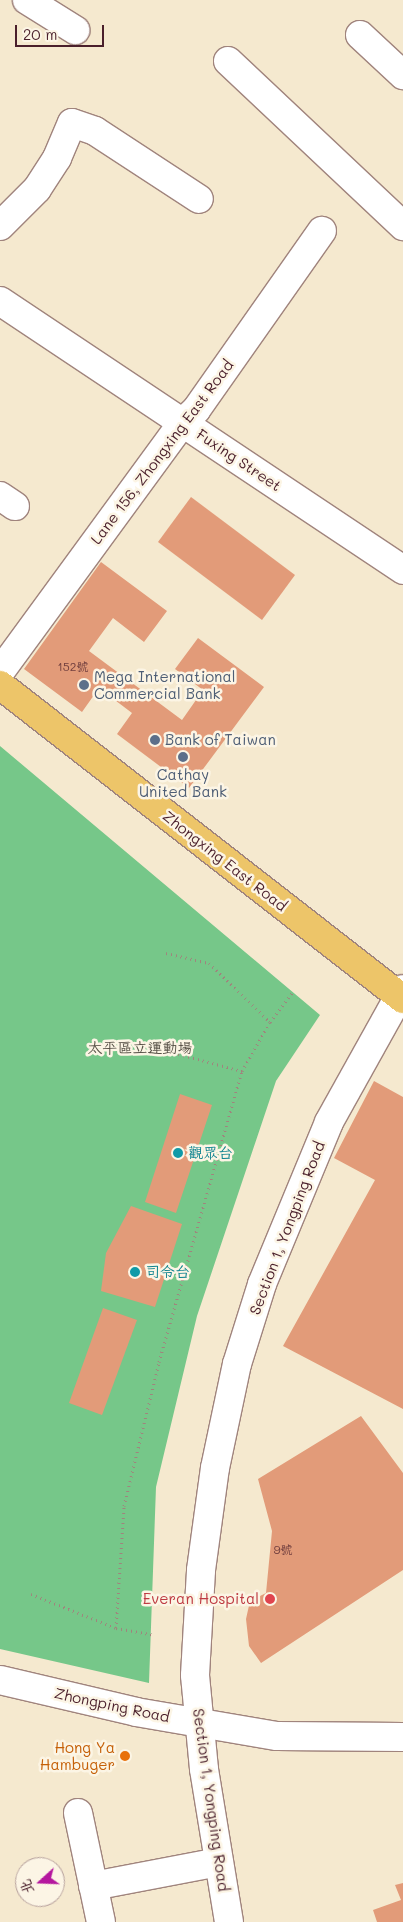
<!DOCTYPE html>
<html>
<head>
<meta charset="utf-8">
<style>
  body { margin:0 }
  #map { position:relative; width:403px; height:1922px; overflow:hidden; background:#f5e9cf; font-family:Mali,"LXGW WenKai TC",sans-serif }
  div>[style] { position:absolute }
  .green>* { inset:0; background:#76c789 }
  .building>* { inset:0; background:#e29b79 }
  .path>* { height:3px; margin-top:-1.5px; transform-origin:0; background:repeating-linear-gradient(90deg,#a0847d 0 1px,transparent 0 5px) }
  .roads { filter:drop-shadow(1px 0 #a0847d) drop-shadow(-1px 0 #a0847d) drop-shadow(0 1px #a0847d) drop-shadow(0 -1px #a0847d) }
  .minor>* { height:28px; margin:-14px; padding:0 14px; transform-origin:14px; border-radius:14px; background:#fff }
  .major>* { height:28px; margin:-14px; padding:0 14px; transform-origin:14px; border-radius:14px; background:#edc569 }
  .dots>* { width:14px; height:14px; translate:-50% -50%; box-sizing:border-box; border:2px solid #fcf5e5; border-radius:50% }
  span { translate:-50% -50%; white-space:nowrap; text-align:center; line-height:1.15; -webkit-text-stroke:5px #fcf5e5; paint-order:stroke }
  .number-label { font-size:12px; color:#703e3e }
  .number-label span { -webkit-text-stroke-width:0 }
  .street-label { font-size:15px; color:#4a1f2b }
  .service-label { font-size:15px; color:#4e5e75 }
  .left { translate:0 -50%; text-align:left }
  .park-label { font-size:15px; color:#575147 }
  .culture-label { font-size:15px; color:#0d838f }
  .health-label { font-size:15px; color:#be3a42 }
  .right { translate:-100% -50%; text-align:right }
  .food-label { font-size:15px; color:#c56008 }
  .north { position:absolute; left:15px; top:1857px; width:50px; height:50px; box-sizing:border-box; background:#fcf5e5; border:1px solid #b59f9b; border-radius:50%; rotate:250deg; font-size:14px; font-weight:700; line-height:20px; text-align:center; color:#4a1f2b }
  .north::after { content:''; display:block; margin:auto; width:18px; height:22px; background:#b5179e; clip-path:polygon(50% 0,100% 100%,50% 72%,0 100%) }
  .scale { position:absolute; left:15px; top:25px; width:89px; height:22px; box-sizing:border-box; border:2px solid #4a1f2b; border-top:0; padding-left:6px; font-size:15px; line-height:18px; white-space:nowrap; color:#4a1f2b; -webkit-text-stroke:4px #fcf5e5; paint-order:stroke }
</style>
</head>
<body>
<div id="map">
  <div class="green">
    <i style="clip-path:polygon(0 746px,320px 1015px,276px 1081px,197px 1316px,156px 1487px,149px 1683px,0 1649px)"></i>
  </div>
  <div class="building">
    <i style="clip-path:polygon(191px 497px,295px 575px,262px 620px,158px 542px)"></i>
    <i style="clip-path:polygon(101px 562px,167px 611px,144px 642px,113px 618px,89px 651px,182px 720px,203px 690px,175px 669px,198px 638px,264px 687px,189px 788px,117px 734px,132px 713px,99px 688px,82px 712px,24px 669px)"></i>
    <i style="clip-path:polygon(374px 1081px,403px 1097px,403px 1409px,283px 1346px,375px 1180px,334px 1158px)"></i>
    <i style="clip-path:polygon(180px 1094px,212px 1105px,176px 1213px,145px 1202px)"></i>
    <i style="clip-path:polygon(131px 1206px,182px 1224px,155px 1307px,101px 1291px,106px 1253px)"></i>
    <i style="clip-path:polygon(103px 1308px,137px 1320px,102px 1415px,69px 1403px)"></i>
    <i style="clip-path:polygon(361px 1416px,403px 1473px,403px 1570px,261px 1663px,249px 1646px,246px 1619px,250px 1601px,266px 1593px,272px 1531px,258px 1479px)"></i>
    <i style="clip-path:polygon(403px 1883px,403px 1922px,377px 1922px,373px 1910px,401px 1900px,395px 1885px)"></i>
  </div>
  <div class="path">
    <i style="left:166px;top:953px;width:44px;rotate:13.1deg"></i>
    <i style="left:209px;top:963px;width:85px;rotate:44deg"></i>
    <i style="left:270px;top:1022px;width:38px;rotate:-53deg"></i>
    <i style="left:164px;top:1050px;width:81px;rotate:15.1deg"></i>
    <i style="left:242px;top:1071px;width:56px;rotate:-60.3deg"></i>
    <i style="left:31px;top:1594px;width:92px;rotate:21.8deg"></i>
    <i style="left:116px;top:1628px;width:36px;rotate:10deg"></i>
    <i style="left:116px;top:1628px;width:122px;rotate:-86.2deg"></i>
    <i style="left:124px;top:1506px;width:148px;rotate:-76.3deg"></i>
    <i style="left:159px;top:1362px;width:303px;rotate:-74.1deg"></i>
  </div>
  <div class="roads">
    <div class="minor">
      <i style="left:27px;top:0;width:57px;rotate:32deg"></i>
      <i style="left:360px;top:35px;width:59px;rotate:42.9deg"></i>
      <i style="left:228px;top:61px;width:241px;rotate:43.3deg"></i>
      <i style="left:0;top:226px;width:52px;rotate:-45deg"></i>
      <i style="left:37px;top:189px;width:37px;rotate:-57deg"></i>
      <i style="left:57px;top:158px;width:38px;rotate:-67deg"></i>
      <i style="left:72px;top:123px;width:24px;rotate:19deg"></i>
      <i style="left:95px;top:131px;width:124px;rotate:33.2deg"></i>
      <i style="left:0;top:301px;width:485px;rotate:33.7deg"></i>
      <i style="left:0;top:496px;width:18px;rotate:34deg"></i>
      <i style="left:0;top:672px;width:310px;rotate:-53.8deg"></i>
      <i style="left:183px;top:422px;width:18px;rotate:-43deg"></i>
      <i style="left:196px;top:410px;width:219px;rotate:-54.9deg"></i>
      <i style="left:0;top:1680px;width:140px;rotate:13.2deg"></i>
      <i style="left:136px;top:1712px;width:143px;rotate:9.7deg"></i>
      <i style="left:277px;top:1736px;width:126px;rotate:0.5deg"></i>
      <i style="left:78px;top:1813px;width:111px;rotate:78.1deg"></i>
      <i style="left:93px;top:1886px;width:128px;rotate:-10.8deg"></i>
      <i style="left:229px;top:1922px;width:155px;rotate:-99.3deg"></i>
      <i style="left:204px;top:1769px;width:94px;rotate:-95.5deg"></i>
      <i style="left:195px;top:1675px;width:105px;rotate:-86.7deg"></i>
      <i style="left:201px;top:1570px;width:103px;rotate:-82.2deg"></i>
      <i style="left:215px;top:1468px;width:106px;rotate:-78.1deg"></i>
      <i style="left:237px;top:1364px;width:84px;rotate:-72.6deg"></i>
      <i style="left:262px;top:1284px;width:175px;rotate:-67.5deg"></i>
      <i style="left:329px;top:1122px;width:152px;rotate:-60.9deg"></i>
    </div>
    <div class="major">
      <i style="left:0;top:685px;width:511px;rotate:37.92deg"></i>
    </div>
  </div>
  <div class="dots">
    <i style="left:84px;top:685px;background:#5c6f8a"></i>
    <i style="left:155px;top:740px;background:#5c6f8a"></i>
    <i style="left:183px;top:757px;background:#5c6f8a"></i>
    <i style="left:178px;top:1153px;background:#0f9aa8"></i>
    <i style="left:135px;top:1272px;background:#0f9aa8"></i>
    <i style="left:270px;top:1599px;background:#e0444e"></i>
    <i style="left:125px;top:1756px;background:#e8710a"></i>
  </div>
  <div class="number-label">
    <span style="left:73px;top:667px">152號</span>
    <span style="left:283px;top:1550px">9號</span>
  </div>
  <div class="street-label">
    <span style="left:162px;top:452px;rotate:-53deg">Lane 156, Zhongxing East Road</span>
    <span style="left:239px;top:460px;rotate:34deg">Fuxing Street</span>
    <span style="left:225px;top:861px;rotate:38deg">Zhongxing East Road</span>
    <span style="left:287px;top:1228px;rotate:-69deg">Section 1, Yongping Road</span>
    <span style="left:112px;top:1705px;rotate:12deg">Zhongping Road</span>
    <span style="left:211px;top:1800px;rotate:82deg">Section 1, Yongping Road</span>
  </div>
  <div class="service-label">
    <span class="left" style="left:94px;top:685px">Mega International<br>Commercial Bank</span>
    <span class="left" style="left:165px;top:740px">Bank of Taiwan</span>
    <span style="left:183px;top:783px">Cathay<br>United Bank</span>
  </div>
  <div class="park-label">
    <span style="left:140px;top:1048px">太平區立運動場</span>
  </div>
  <div class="culture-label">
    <span class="left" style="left:188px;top:1153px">觀眾台</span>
    <span class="left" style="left:145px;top:1272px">司令台</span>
  </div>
  <div class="health-label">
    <span class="right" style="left:259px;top:1599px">Everan Hospital</span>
  </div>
  <div class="food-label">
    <span class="right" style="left:115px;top:1756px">Hong Ya<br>Hambuger</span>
  </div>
  <div class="north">北</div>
  <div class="scale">20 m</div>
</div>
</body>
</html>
